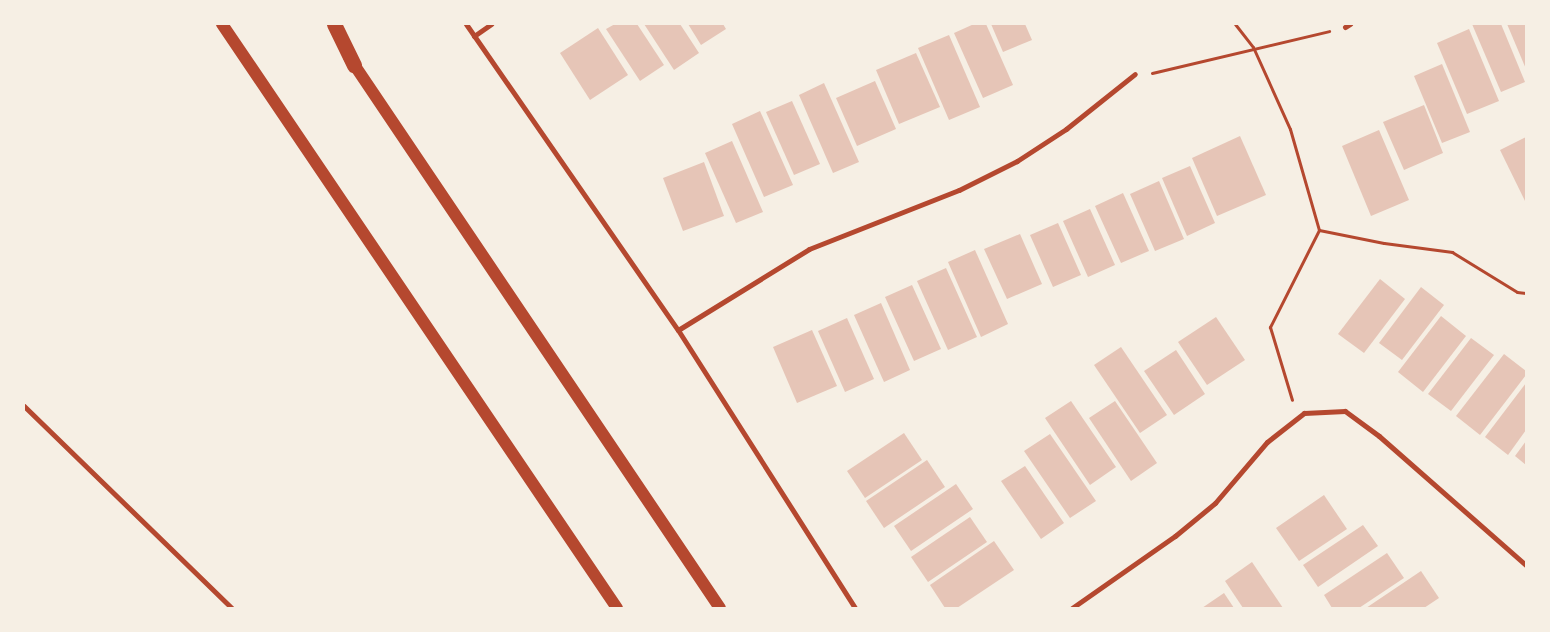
<!DOCTYPE html>
<html>
<head>
<meta charset="utf-8">
<style>
  body { margin:0 }
  #map { position:relative; width:1550px; height:632px; overflow:hidden; background:#f6efe4; font-family:"IBM Plex Sans",sans-serif }
  div>[style] { position:absolute }
  .building>* { inset:0; background:#e6c5b7 }
  .path>* { height:3px; margin:-1.5px; padding:0 1.5px; transform-origin:1.5px; border-radius:1.5px; background:#b5482f }
  .minor>* { height:5px; margin:-2.5px; padding:0 2.5px; transform-origin:2.5px; border-radius:2.5px; background:#b5482f }
  .primary>* { height:12px; margin:-6px; padding:0 6px; transform-origin:6px; border-radius:6px; background:#b5482f }
  .motorway>* { height:15px; margin:-7.5px; padding:0 7.5px; transform-origin:7.5px; border-radius:7.5px; background:#b5482f }
  span { translate:-50% -50%; white-space:nowrap; text-align:center; line-height:1.15; -webkit-text-stroke:4px #f6efe4; paint-order:stroke }
  .frame { position:absolute; inset:0; border:25px solid #f6efe4; pointer-events:none }
</style>
</head>
<body>
<div id="map">
  <div class="building">
    <i style="clip-path:polygon(615px 24px,637px 24px,664px 65px,640px 81px,606px 29px)"></i>
    <i style="clip-path:polygon(644px 24px,680px 24px,699px 53px,674px 70px)"></i>
    <i style="clip-path:polygon(688px 24px,723px 24px,726px 29px,701px 45px)"></i>
    <i style="clip-path:polygon(974px 24px,986px 24px,1013px 85px,983px 98px,954px 33px)"></i>
    <i style="clip-path:polygon(991px 24px,1025px 24px,1032px 40px,1003px 52px)"></i>
    <i style="clip-path:polygon(1472px 24px,1501px 24px,1525px 82px,1501px 92px)"></i>
    <i style="clip-path:polygon(1507px 24px,1526px 24px,1526px 69px)"></i>
    <i style="clip-path:polygon(598px 28px,628px 75px,590px 100px,560px 53px)"></i>
    <i style="clip-path:polygon(1469px 29px,1499px 101px,1467px 114px,1437px 43px)"></i>
    <i style="clip-path:polygon(949px 35px,980px 107px,949px 120px,918px 48px)"></i>
    <i style="clip-path:polygon(916px 53px,940px 107px,899px 124px,876px 70px)"></i>
    <i style="clip-path:polygon(1442px 64px,1470px 132px,1442px 143px,1414px 76px)"></i>
    <i style="clip-path:polygon(875px 81px,896px 129px,857px 146px,836px 98px)"></i>
    <i style="clip-path:polygon(824px 83px,859px 162px,833px 173px,799px 95px)"></i>
    <i style="clip-path:polygon(792px 101px,820px 164px,794px 175px,766px 112px)"></i>
    <i style="clip-path:polygon(1424px 105px,1443px 153px,1404px 170px,1383px 122px)"></i>
    <i style="clip-path:polygon(760px 111px,793px 185px,764px 197px,732px 124px)"></i>
    <i style="clip-path:polygon(1379px 130px,1409px 200px,1371px 216px,1342px 146px)"></i>
    <i style="clip-path:polygon(1240px 136px,1266px 195px,1217px 216px,1192px 158px)"></i>
    <i style="clip-path:polygon(1526px 137px,1526px 203px,1500px 150px)"></i>
    <i style="clip-path:polygon(732px 141px,763px 212px,736px 223px,705px 153px)"></i>
    <i style="clip-path:polygon(704px 162px,724px 216px,683px 231px,663px 178px)"></i>
    <i style="clip-path:polygon(1190px 166px,1215px 223px,1187px 236px,1162px 178px)"></i>
    <i style="clip-path:polygon(1159px 181px,1184px 239px,1155px 251px,1130px 194px)"></i>
    <i style="clip-path:polygon(1123px 193px,1149px 251px,1121px 263px,1095px 206px)"></i>
    <i style="clip-path:polygon(1090px 209px,1115px 265px,1088px 277px,1063px 221px)"></i>
    <i style="clip-path:polygon(1058px 223px,1081px 275px,1053px 287px,1030px 235px)"></i>
    <i style="clip-path:polygon(1020px 234px,1042px 284px,1007px 299px,984px 249px)"></i>
    <i style="clip-path:polygon(975px 250px,1008px 324px,981px 337px,948px 262px)"></i>
    <i style="clip-path:polygon(946px 268px,977px 337px,948px 350px,917px 281px)"></i>
    <i style="clip-path:polygon(1380px 279px,1405px 299px,1364px 353px,1338px 334px)"></i>
    <i style="clip-path:polygon(912px 285px,941px 349px,914px 361px,885px 297px)"></i>
    <i style="clip-path:polygon(1421px 287px,1444px 305px,1402px 360px,1379px 343px)"></i>
    <i style="clip-path:polygon(881px 303px,910px 370px,884px 382px,854px 315px)"></i>
    <i style="clip-path:polygon(1441px 316px,1466px 336px,1423px 392px,1398px 372px)"></i>
    <i style="clip-path:polygon(1216px 317px,1245px 360px,1207px 385px,1178px 342px)"></i>
    <i style="clip-path:polygon(847px 318px,874px 379px,845px 392px,818px 331px)"></i>
    <i style="clip-path:polygon(812px 330px,837px 386px,797px 403px,773px 347px)"></i>
    <i style="clip-path:polygon(1471px 338px,1494px 355px,1451px 411px,1428px 394px)"></i>
    <i style="clip-path:polygon(1121px 347px,1167px 415px,1140px 433px,1094px 365px)"></i>
    <i style="clip-path:polygon(1176px 350px,1205px 394px,1174px 415px,1144px 371px)"></i>
    <i style="clip-path:polygon(1504px 354px,1526px 371px,1526px 375px,1480px 435px,1456px 416px)"></i>
    <i style="clip-path:polygon(1526px 383px,1526px 430px,1508px 455px,1485px 437px)"></i>
    <i style="clip-path:polygon(1071px 401px,1116px 467px,1090px 485px,1045px 418px)"></i>
    <i style="clip-path:polygon(1115px 401px,1157px 463px,1131px 481px,1089px 418px)"></i>
    <i style="clip-path:polygon(904px 433px,922px 460px,865px 498px,847px 471px)"></i>
    <i style="clip-path:polygon(1050px 434px,1096px 501px,1070px 518px,1024px 451px)"></i>
    <i style="clip-path:polygon(1526px 441px,1526px 465px,1515px 456px)"></i>
    <i style="clip-path:polygon(927px 460px,945px 487px,884px 528px,866px 501px)"></i>
    <i style="clip-path:polygon(1025px 466px,1064px 523px,1041px 539px,1001px 481px)"></i>
    <i style="clip-path:polygon(956px 484px,973px 509px,911px 551px,894px 526px)"></i>
    <i style="clip-path:polygon(1324px 495px,1347px 529px,1299px 561px,1276px 528px)"></i>
    <i style="clip-path:polygon(970px 517px,987px 542px,928px 582px,911px 557px)"></i>
    <i style="clip-path:polygon(1363px 525px,1378px 546px,1318px 587px,1303px 565px)"></i>
    <i style="clip-path:polygon(994px 541px,1014px 570px,957px 608px,945px 608px,930px 585px)"></i>
    <i style="clip-path:polygon(1387px 553px,1404px 578px,1359px 608px,1332px 608px,1324px 595px)"></i>
    <i style="clip-path:polygon(1252px 562px,1283px 608px,1243px 608px,1225px 581px)"></i>
    <i style="clip-path:polygon(1421px 571px,1439px 598px,1424px 608px,1366px 608px)"></i>
    <i style="clip-path:polygon(1224px 593px,1234px 608px,1202px 608px)"></i>
  </div>
  <div class="path">
    <i style="left:1235px;top:24px;width:29px;rotate:52deg"></i>
    <i style="left:1253px;top:47px;width:90px;rotate:65.7deg"></i>
    <i style="left:1290px;top:129px;width:105px;rotate:74deg"></i>
    <i style="left:1319px;top:230px;width:109px;rotate:116.8deg"></i>
    <i style="left:1270px;top:327px;width:76px;rotate:73.2deg"></i>
    <i style="left:1152px;top:73px;width:182px;rotate:-13.3deg"></i>
    <i style="left:1319px;top:230px;width:66px;rotate:11.3deg"></i>
    <i style="left:1384px;top:243px;width:69px;rotate:7.5deg"></i>
    <i style="left:1452px;top:252px;width:76px;rotate:31.6deg"></i>
    <i style="left:1517px;top:292px;width:9px;rotate:6deg"></i>
  </div>
  <div class="minor">
    <i style="left:466px;top:24px;width:372px;rotate:55.3deg"></i>
    <i style="left:678px;top:330px;width:330px;rotate:57.5deg"></i>
    <i style="left:1345px;top:27px;width:6px;rotate:-31deg"></i>
    <i style="left:474px;top:36px;width:21px;rotate:-35deg"></i>
    <i style="left:678px;top:330px;width:154px;rotate:-31.7deg"></i>
    <i style="left:809px;top:249px;width:161px;rotate:-21.5deg"></i>
    <i style="left:959px;top:190px;width:65px;rotate:-26.6deg"></i>
    <i style="left:1017px;top:161px;width:59px;rotate:-33.1deg"></i>
    <i style="left:1066px;top:129px;width:88px;rotate:-38.6deg"></i>
    <i style="left:24px;top:406px;width:290px;rotate:44.2deg"></i>
    <i style="left:1072px;top:608px;width:126px;rotate:-35deg"></i>
    <i style="left:1175px;top:536px;width:52px;rotate:-39.5deg"></i>
    <i style="left:1215px;top:503px;width:80px;rotate:-49.6deg"></i>
    <i style="left:1267px;top:442px;width:47px;rotate:-38.1deg"></i>
    <i style="left:1304px;top:413px;width:41px;rotate:-2.8deg"></i>
    <i style="left:1345px;top:411px;width:42px;rotate:36.3deg"></i>
    <i style="left:1379px;top:436px;width:196px;rotate:41.3deg"></i>
  </div>
  <div class="primary">
    <i style="left:222px;top:24px;width:705px;rotate:55.93deg"></i>
    <i style="left:349px;top:57px;width:664px;rotate:56.05deg"></i>
  </div>
  <div class="motorway">
    <i style="left:334px;top:24px;width:46px;rotate:64deg"></i>
  </div>
  <div class="frame"></div>
</div>
</body>
</html>
